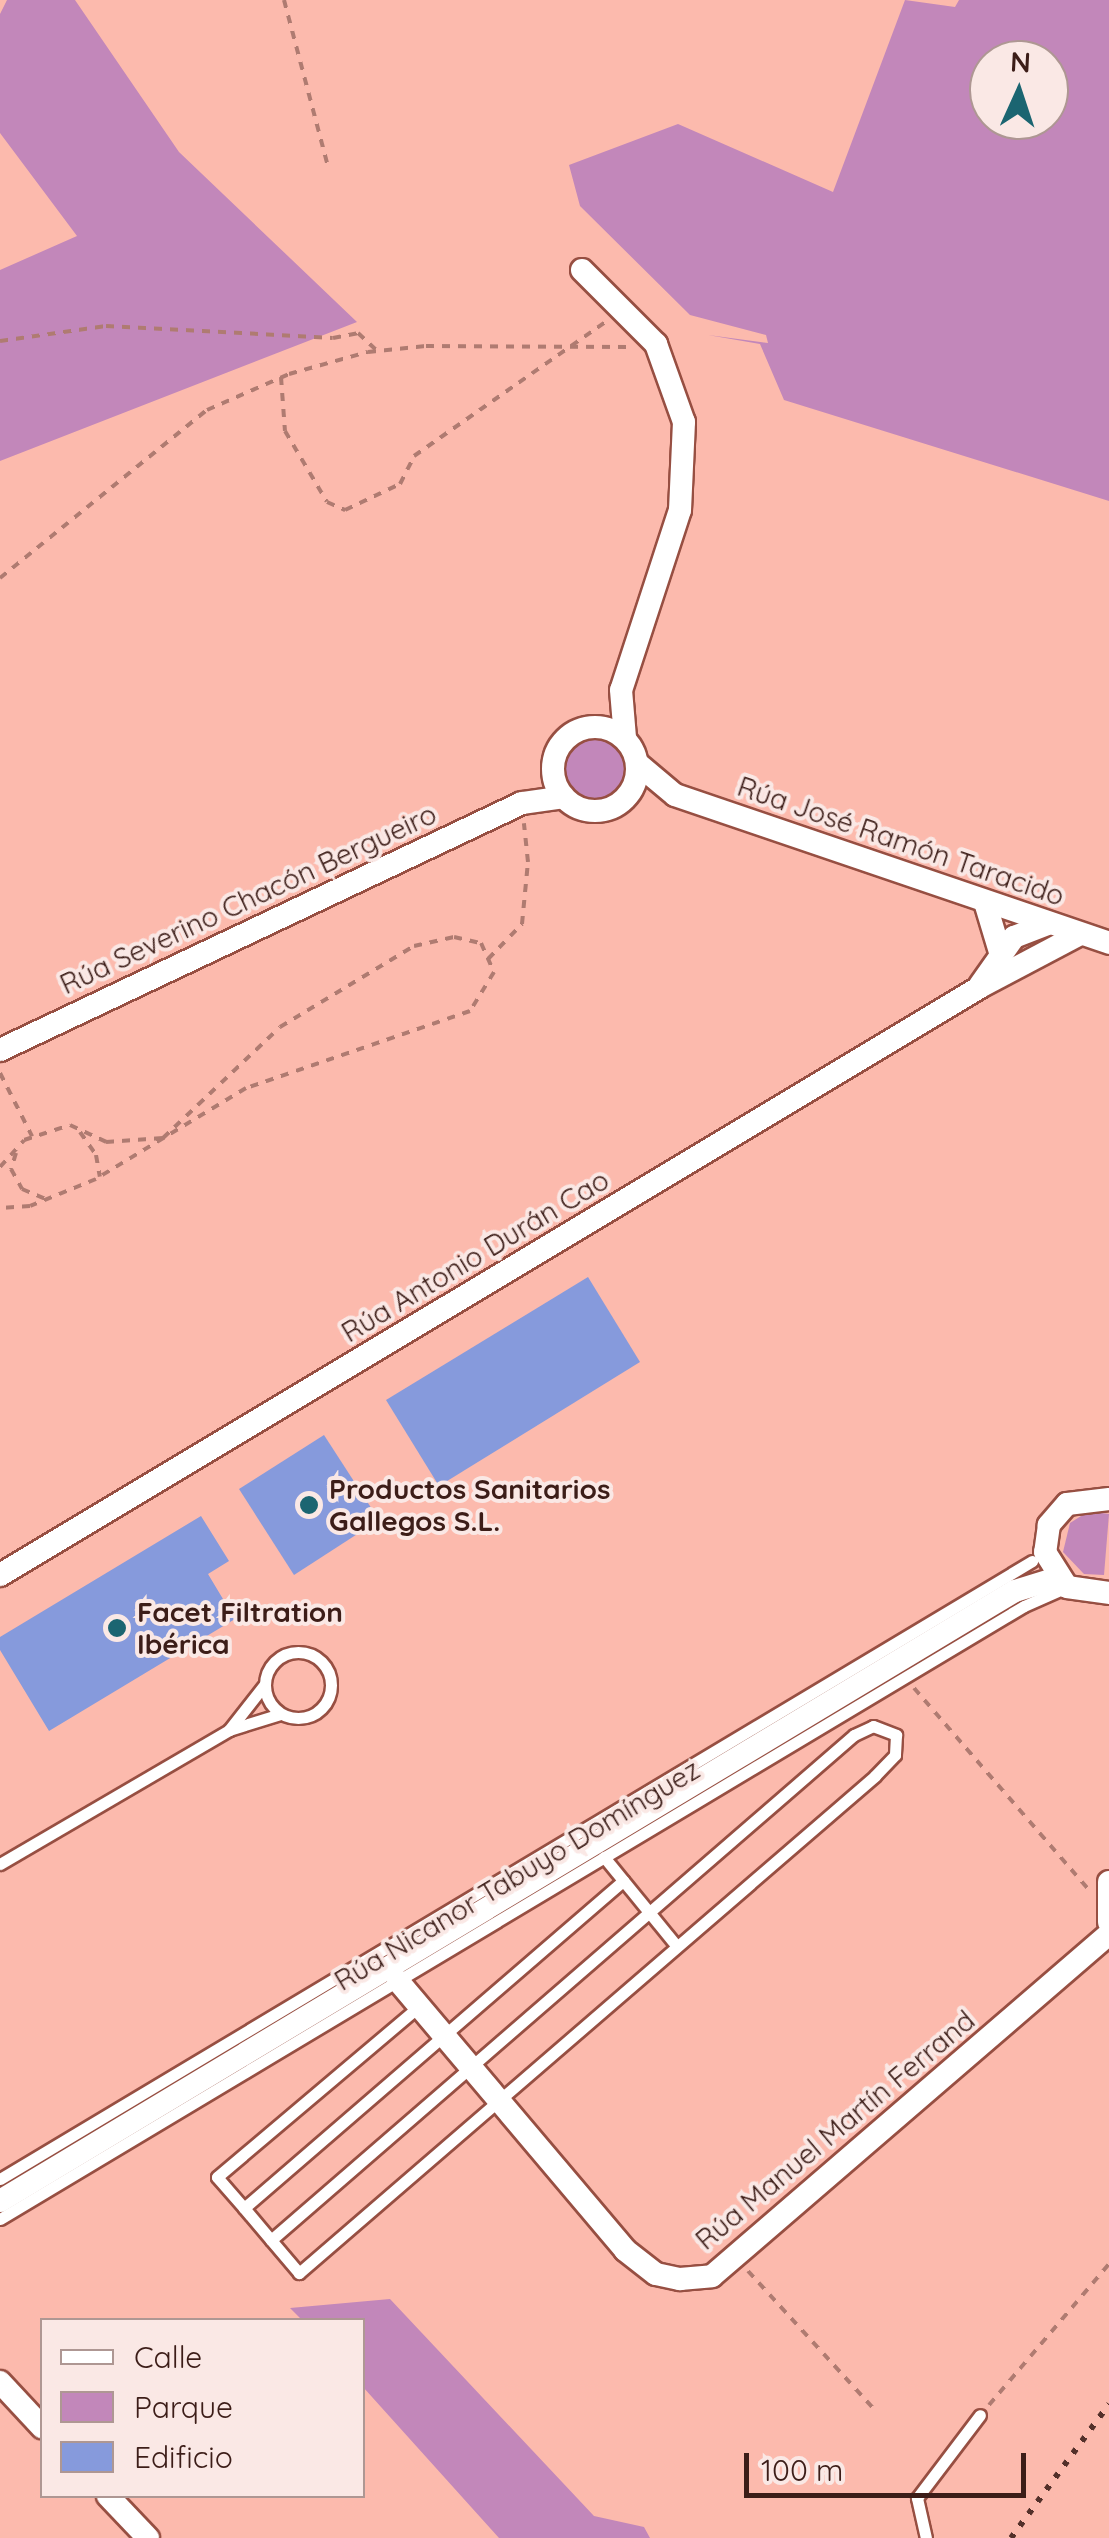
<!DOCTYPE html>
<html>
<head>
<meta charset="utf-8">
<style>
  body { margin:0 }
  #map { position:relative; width:1109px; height:2538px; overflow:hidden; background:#fcbaad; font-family:Quicksand,sans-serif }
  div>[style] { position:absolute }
  .green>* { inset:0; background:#c287ba }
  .round { border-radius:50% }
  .building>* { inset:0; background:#869adc }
  .path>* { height:4px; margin-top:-2px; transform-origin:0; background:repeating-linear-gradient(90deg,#af7b71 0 8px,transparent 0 16px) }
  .roads { filter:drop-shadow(2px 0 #974f42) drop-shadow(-2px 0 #974f42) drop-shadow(0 2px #974f42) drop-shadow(0 -2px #974f42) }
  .lane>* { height:11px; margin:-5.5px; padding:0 5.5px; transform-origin:5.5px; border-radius:5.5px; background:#fff }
  .lane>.ring { margin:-5.5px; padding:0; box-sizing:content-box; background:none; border:11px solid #fff; border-radius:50% }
  .street>* { height:22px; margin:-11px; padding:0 11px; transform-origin:11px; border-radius:11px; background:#fff }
  .street>.ring { margin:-11px; padding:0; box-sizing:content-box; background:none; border:22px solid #fff; border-radius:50% }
  .rail>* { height:6px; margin-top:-3px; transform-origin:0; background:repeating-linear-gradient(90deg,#53302a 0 5px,transparent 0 15px) }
  .dots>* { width:28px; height:28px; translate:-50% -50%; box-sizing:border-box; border:5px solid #fae8e5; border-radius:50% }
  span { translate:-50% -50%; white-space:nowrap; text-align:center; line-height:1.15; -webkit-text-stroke:8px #fae8e5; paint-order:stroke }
  .street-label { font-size:28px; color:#3c1d18 }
  .poi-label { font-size:28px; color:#3c1d18; font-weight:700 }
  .left { translate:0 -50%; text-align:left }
  .legend { position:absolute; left:40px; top:2318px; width:325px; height:180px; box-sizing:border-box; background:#fae8e5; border:2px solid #ae9793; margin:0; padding:12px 18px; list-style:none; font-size:30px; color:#3c1d18 }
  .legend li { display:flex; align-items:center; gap:20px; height:50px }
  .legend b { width:50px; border:2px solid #ae9793 }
  .north { position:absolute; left:969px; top:40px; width:100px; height:100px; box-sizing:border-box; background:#fae8e5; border:2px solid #ae9793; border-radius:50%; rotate:3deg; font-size:28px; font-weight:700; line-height:40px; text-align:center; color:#3c1d18 }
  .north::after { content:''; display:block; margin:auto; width:35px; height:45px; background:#1b6571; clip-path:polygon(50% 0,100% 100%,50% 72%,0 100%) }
  .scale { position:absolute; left:744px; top:2453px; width:282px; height:45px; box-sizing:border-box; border:5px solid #3c1d18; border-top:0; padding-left:12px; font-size:30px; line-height:35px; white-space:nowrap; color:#3c1d18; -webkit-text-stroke:8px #fae8e5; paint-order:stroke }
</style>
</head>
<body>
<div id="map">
  <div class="green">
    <i style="clip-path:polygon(7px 0,75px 0,179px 152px,357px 322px,0 461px,0 270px,77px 236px,0 133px,0 14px)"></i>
    <i style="clip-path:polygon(evenodd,905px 0,955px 7px,959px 0,1109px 0,1109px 501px,784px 400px,760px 344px,708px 335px,768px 343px,766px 335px,690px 315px,580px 206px,569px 165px,678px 124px,833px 192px,905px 0,989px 60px,1049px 60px,1049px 120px,989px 120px,989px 60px)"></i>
    <i class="round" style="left:563px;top:738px;width:64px;height:64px"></i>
    <i style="clip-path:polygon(1089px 1511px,1109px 1514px,1104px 1575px,1084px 1574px,1063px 1552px,1070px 1523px)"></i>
    <i style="clip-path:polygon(390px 2299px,594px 2516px,644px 2527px,650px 2538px,499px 2538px,363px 2387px,362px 2320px,302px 2320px,290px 2308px)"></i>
  </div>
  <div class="building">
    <i style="clip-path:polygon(588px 1277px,640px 1362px,439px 1486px,386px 1400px)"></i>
    <i style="clip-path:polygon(324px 1435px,379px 1520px,294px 1575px,239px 1489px)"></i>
    <i style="clip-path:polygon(201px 1516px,229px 1561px,208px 1574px,235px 1619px,49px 1731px,0 1650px,0 1637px)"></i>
  </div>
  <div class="path">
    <i style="left:284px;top:0;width:173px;rotate:75.2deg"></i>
    <i style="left:0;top:341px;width:107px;rotate:-8.1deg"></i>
    <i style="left:106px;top:326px;width:227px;rotate:3deg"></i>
    <i style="left:333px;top:338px;width:25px;rotate:-11deg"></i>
    <i style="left:358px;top:333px;width:26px;rotate:43deg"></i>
    <i style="left:281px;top:377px;width:54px;rotate:85.8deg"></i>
    <i style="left:285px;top:431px;width:82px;rotate:59.4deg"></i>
    <i style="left:327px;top:502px;width:20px;rotate:24deg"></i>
    <i style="left:345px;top:510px;width:61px;rotate:-25.3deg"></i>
    <i style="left:400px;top:484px;width:31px;rotate:-63deg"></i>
    <i style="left:414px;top:456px;width:236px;rotate:-35deg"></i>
    <i style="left:0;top:578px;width:267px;rotate:-39.1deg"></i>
    <i style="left:207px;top:410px;width:90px;rotate:-23.7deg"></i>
    <i style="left:289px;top:374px;width:82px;rotate:-15.6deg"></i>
    <i style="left:368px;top:352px;width:58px;rotate:-5.9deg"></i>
    <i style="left:426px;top:346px;width:206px;rotate:0.3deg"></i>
    <i style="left:488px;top:959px;width:49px;rotate:-45.8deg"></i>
    <i style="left:522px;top:924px;width:62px;rotate:-84.5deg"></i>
    <i style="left:528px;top:862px;width:39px;rotate:-96deg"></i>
    <i style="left:0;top:1073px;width:71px;rotate:63.1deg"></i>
    <i style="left:80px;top:1132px;width:28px;rotate:55deg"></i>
    <i style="left:96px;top:1155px;width:22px;rotate:80deg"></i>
    <i style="left:16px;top:1153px;width:17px;rotate:107deg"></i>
    <i style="left:11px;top:1169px;width:23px;rotate:61deg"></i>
    <i style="left:22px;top:1189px;width:26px;rotate:23deg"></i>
    <i style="left:0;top:1167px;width:36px;rotate:-48deg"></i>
    <i style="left:24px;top:1140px;width:48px;rotate:-18.1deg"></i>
    <i style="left:70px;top:1125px;width:40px;rotate:25deg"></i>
    <i style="left:106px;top:1142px;width:57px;rotate:-4deg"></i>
    <i style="left:163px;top:1138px;width:161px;rotate:-43.5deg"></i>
    <i style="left:280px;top:1027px;width:157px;rotate:-31.2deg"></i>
    <i style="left:414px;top:946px;width:41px;rotate:-12.7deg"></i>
    <i style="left:454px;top:937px;width:28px;rotate:13deg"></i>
    <i style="left:481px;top:943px;width:32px;rotate:66deg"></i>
    <i style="left:494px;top:972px;width:46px;rotate:121.6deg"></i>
    <i style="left:470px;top:1011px;width:237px;rotate:161deg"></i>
    <i style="left:246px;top:1088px;width:175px;rotate:148.8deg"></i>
    <i style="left:96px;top:1179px;width:71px;rotate:157.8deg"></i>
    <i style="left:30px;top:1206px;width:30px;rotate:176deg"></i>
    <i style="left:914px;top:1688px;width:266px;rotate:49.1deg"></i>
    <i style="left:748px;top:2271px;width:190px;rotate:47.6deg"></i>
    <i style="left:989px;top:2405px;width:185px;rotate:-49.6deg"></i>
  </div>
  <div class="roads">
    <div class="lane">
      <i class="ring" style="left:265px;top:1652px;width:55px;height:55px"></i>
      <i style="left:229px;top:1730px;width:58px;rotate:-52deg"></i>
      <i style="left:604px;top:1857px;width:112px;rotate:50.8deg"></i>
      <i style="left:0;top:1864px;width:265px;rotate:-30.3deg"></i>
      <i style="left:229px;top:1730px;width:53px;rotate:-17.4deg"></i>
      <i style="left:0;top:2179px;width:1203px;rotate:-30.91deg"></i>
      <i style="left:244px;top:2208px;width:501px;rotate:-40.79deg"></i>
      <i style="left:0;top:2219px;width:1193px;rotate:-30.91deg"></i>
      <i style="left:1024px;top:1606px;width:47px;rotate:-23.8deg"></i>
      <i style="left:271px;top:2240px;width:771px;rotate:-40.9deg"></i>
      <i style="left:854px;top:1735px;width:21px;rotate:-25deg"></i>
      <i style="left:873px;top:1726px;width:25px;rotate:21deg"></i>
      <i style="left:896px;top:1735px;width:20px;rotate:93deg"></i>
      <i style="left:895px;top:1755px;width:29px;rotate:134deg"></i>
      <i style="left:875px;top:1776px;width:761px;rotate:139.21deg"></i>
      <i style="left:299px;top:2273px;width:43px;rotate:-130.3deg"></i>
      <i style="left:271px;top:2240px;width:42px;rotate:-130.2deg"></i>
      <i style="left:244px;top:2208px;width:41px;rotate:-131.1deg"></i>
      <i style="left:217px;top:2177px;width:262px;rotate:-40.2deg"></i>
      <i style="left:926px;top:2538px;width:41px;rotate:-102.7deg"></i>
      <i style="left:917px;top:2498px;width:104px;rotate:-52.8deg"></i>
    </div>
    <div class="street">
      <i style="left:582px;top:270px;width:105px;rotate:45deg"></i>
      <i style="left:656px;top:344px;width:83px;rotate:70.3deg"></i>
      <i style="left:684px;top:422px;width:88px;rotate:92.6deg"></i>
      <i style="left:680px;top:510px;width:189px;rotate:108.1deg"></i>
      <i style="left:621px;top:690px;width:48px;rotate:85.2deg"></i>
      <i class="ring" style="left:553px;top:727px;width:62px;height:62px"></i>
      <i style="left:638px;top:764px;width:48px;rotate:40deg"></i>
      <i style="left:675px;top:795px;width:459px;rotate:18.8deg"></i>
      <i style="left:985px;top:902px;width:52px;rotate:73.3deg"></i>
      <i style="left:980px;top:985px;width:59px;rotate:-54.7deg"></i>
      <i style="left:1014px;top:937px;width:36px;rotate:-21deg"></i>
      <i style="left:0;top:1050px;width:577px;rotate:-25.32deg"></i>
      <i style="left:522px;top:803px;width:42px;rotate:-8.1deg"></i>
      <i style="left:1109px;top:1499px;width:42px;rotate:173.2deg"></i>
      <i style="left:1067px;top:1504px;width:28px;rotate:131deg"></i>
      <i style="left:1049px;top:1525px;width:27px;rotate:98deg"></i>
      <i style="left:1045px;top:1552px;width:41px;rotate:57.8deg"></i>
      <i style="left:1067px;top:1587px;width:42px;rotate:8.1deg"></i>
      <i style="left:0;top:1575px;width:1143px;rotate:-30.96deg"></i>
      <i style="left:980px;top:987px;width:113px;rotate:-27.9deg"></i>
      <i style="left:1109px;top:1882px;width:40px;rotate:90deg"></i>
      <i style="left:398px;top:1981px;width:352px;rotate:49.8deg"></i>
      <i style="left:625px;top:2250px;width:39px;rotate:38deg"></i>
      <i style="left:656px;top:2274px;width:25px;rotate:12deg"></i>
      <i style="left:680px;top:2279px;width:32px;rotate:-5deg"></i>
      <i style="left:712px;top:2276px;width:524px;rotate:-40.74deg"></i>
      <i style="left:0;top:2201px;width:1184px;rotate:-31.01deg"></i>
      <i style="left:1015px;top:1591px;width:44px;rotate:-17.2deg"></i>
      <i style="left:0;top:2382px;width:62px;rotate:47deg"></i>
      <i style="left:108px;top:2496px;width:58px;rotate:46.4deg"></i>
    </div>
  </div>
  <div class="rail">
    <i style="left:1011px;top:2538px;width:166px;rotate:-53.8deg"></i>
  </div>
  <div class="dots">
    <i style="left:309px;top:1505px;background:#1b6571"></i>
    <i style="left:117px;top:1628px;background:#1b6571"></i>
  </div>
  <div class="street-label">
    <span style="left:901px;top:841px;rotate:19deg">Rúa José Ramón Taracido</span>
    <span style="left:248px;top:899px;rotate:-25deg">Rúa Severino Chacón Bergueiro</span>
    <span style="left:475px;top:1256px;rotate:-31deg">Rúa Antonio Durán Cao</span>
    <span style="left:517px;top:1875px;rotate:-31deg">Rúa Nicanor Tabuyo Domínguez</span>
    <span style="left:835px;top:2130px;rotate:-40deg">Rúa Manuel Martín Ferrand</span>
  </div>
  <div class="poi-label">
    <span class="left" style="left:329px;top:1505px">Productos Sanitarios<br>Gallegos S.L.</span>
    <span class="left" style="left:137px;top:1628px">Facet Filtration<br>Ibérica</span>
  </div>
  <ul class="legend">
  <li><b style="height:12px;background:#fff"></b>Calle</li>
  <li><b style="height:28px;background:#c287ba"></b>Parque</li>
  <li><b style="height:28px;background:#869adc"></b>Edificio</li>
  </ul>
  <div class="north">N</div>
  <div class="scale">100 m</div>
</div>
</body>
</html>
